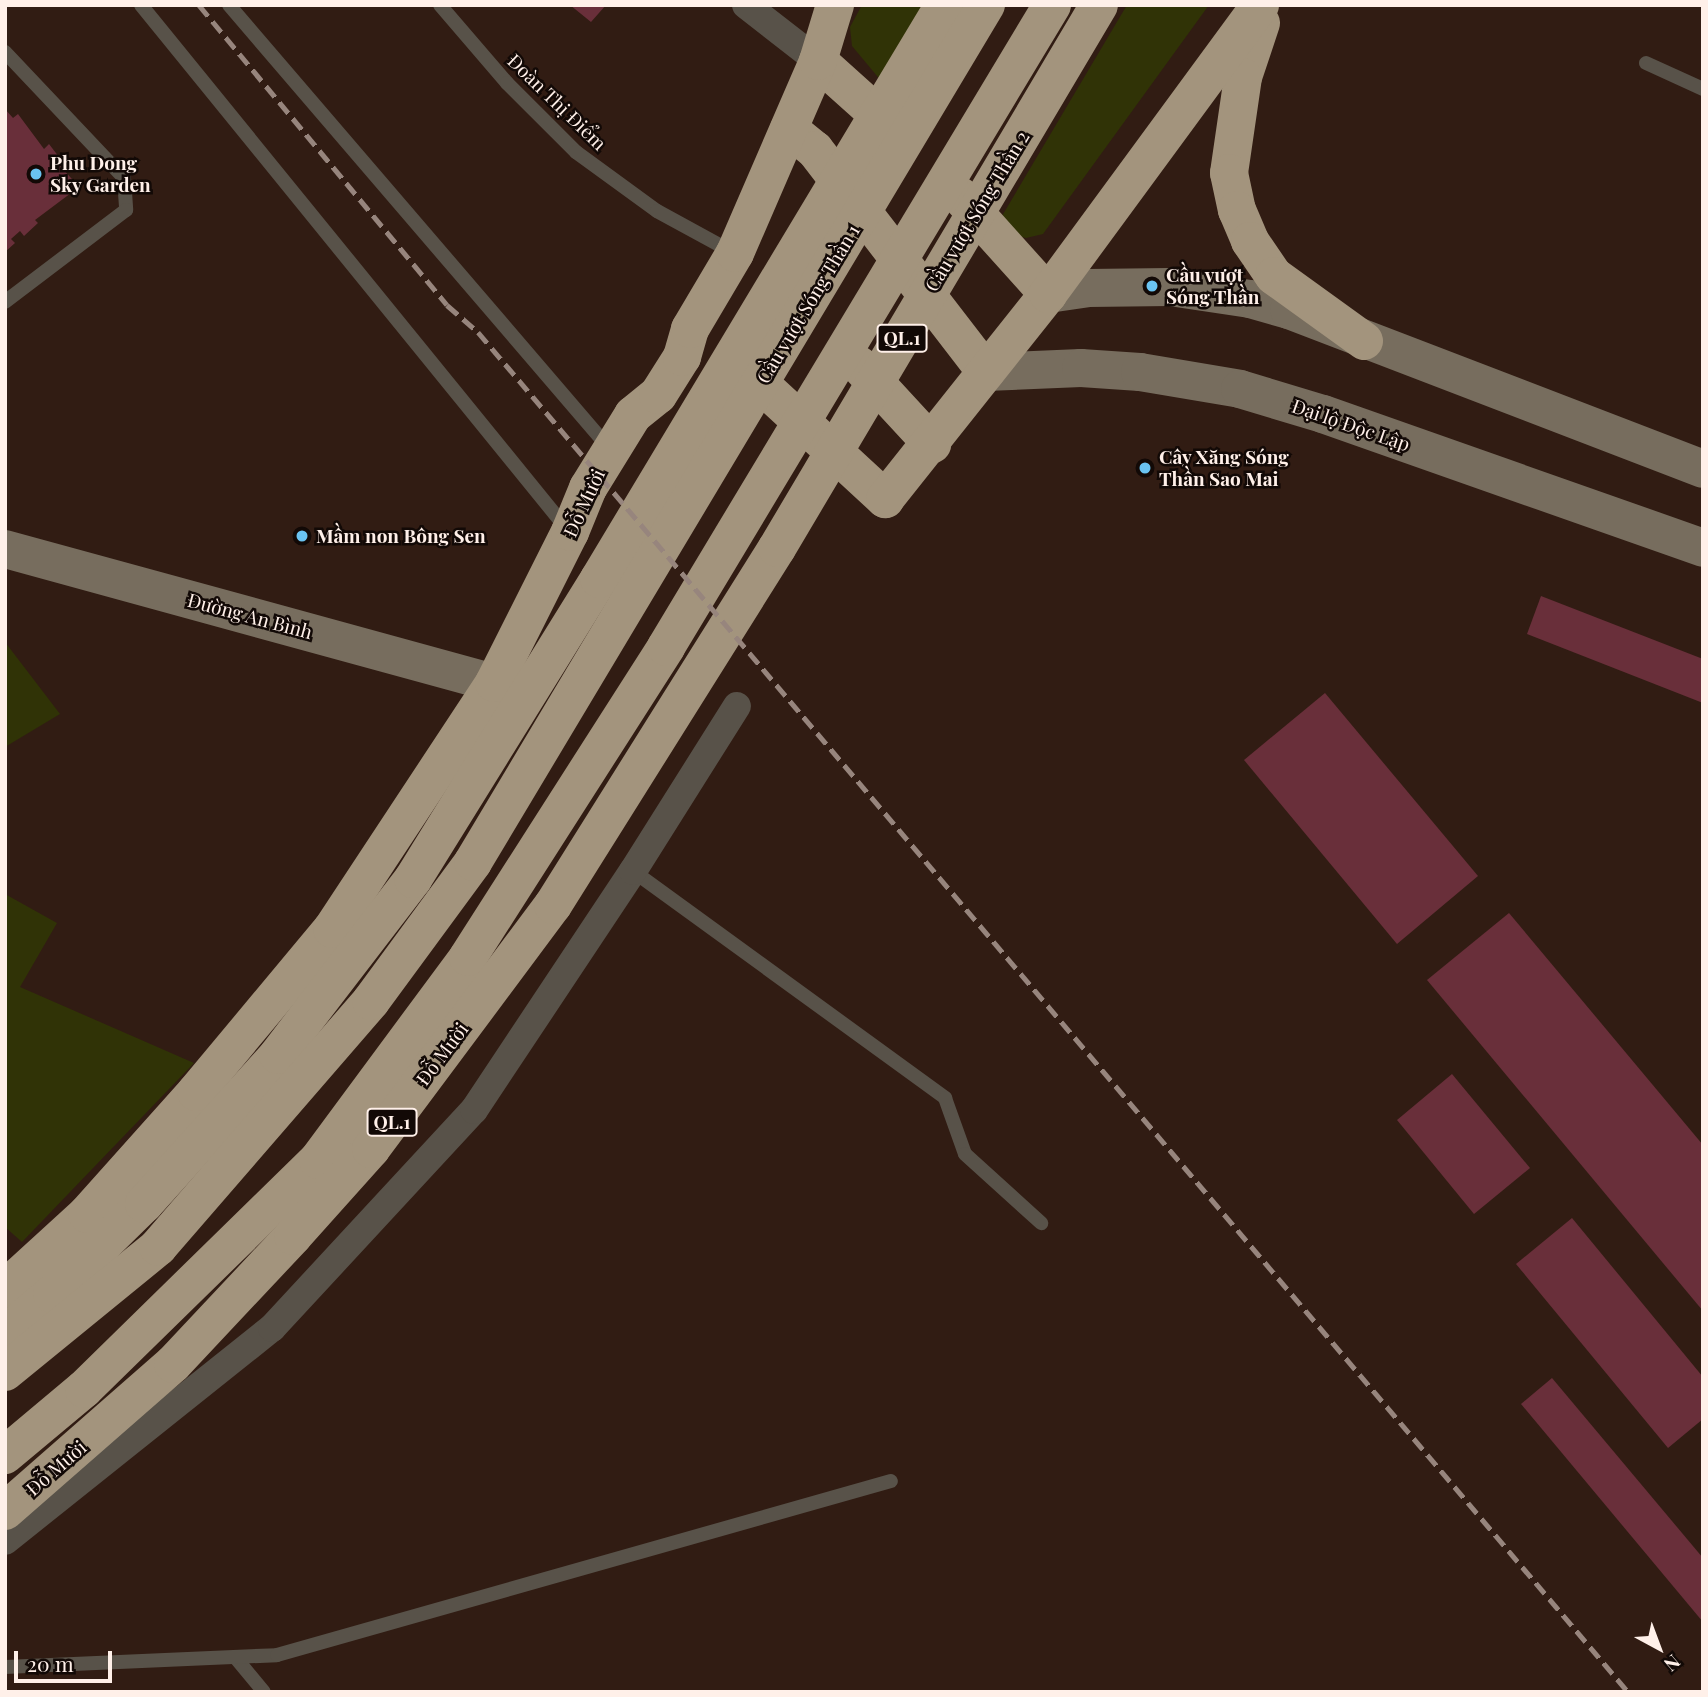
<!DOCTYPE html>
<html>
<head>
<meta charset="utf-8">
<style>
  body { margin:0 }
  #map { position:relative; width:1708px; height:1697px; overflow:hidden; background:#311c13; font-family:"Playfair Display",serif }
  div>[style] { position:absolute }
  .green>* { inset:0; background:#303306 }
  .building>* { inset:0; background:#692f3a }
  .lane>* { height:14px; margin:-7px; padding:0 7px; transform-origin:7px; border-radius:7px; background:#585249 }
  .street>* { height:28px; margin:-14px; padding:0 14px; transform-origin:14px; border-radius:14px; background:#585249 }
  .secondary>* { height:38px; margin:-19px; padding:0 19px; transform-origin:19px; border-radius:19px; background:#776d5e }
  .highway>* { height:38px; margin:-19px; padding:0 19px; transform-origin:19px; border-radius:19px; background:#a3947d }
  .rail>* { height:5px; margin-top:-2.5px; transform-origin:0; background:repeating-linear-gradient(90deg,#97857d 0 14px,transparent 0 21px) }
  .dots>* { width:19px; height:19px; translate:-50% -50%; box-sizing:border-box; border:4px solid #120906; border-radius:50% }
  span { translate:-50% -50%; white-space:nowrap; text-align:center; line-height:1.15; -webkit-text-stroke:5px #120906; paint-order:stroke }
  .shield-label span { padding:2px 5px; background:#120906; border:2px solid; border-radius:5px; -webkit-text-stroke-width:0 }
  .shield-label { font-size:18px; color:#fff0e9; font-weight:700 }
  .street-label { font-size:19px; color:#fff0e9 }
  .poi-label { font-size:19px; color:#fff0e9; font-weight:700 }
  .left { translate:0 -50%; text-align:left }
  .frame { position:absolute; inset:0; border:7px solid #fff0e9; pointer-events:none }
  .north { position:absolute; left:1624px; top:1613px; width:70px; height:70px; -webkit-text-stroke:5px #120906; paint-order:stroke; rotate:139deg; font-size:19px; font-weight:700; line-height:28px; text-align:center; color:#fff0e9 }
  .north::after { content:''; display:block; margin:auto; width:24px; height:32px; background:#fff0e9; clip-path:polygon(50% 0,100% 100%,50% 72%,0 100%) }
  .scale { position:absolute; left:14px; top:1651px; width:98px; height:32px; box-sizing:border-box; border:4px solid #fff0e9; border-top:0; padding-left:9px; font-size:21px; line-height:24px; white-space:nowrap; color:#fff0e9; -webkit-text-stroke:5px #120906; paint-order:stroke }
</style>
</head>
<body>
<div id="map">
  <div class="green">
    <i style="clip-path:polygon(862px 5px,928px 5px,882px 82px,852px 46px,850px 27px)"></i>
    <i style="clip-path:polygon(1127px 5px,1209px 5px,1043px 234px,1026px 238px,1012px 234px,1002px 216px)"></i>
    <i style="clip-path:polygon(5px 642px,60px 714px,5px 747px)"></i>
    <i style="clip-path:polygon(5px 894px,57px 923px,20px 987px,194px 1063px,22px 1242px,5px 1227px)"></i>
  </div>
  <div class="building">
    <i style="clip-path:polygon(570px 5px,606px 5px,591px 22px)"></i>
    <i style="clip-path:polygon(5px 109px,13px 118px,18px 114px,44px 149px,49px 144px,59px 157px,55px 160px,79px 187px,35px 220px,38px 223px,24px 236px,20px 231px,11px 239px,15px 243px,5px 252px)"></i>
    <i style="clip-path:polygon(1541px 596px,1703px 659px,1703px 703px,1527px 634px)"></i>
    <i style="clip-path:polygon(1325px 693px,1478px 876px,1397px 944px,1244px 760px)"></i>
    <i style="clip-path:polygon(1509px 913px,1703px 1145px,1703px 1311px,1427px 980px)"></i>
    <i style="clip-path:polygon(1452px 1074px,1530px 1168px,1474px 1214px,1397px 1120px)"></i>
    <i style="clip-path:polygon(1572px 1218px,1703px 1377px,1703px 1419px,1668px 1448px,1516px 1264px)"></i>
    <i style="clip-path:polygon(1552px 1378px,1703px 1558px,1703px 1622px,1521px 1404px)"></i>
  </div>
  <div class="lane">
    <i style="left:141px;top:5px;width:675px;rotate:50.89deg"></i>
    <i style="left:229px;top:5px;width:584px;rotate:49.38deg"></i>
    <i style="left:440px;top:5px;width:103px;rotate:49.3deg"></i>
    <i style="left:507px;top:83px;width:98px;rotate:45deg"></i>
    <i style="left:576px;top:152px;width:100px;rotate:36.1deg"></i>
    <i style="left:657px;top:211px;width:88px;rotate:28.6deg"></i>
    <i style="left:5px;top:52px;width:173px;rotate:46.6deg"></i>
    <i style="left:124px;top:178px;width:32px;rotate:86deg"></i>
    <i style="left:126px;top:210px;width:152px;rotate:142.8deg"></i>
    <i style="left:1646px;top:63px;width:63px;rotate:24.5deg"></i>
    <i style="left:633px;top:871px;width:386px;rotate:36deg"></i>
    <i style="left:945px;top:1098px;width:59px;rotate:70.3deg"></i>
    <i style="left:965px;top:1154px;width:103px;rotate:42.2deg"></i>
    <i style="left:235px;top:1657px;width:45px;rotate:50.4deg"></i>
    <i style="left:5px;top:1667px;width:272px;rotate:-2.5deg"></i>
    <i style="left:277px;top:1655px;width:638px;rotate:-15.82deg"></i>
  </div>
  <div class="street">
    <i style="left:746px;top:5px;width:91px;rotate:37.9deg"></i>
    <i style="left:5px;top:1541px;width:342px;rotate:-38.6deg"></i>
    <i style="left:272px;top:1328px;width:297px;rotate:-47.2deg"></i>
    <i style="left:474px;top:1110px;width:287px;rotate:-56.4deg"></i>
    <i style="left:633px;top:871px;width:195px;rotate:-57.8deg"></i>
  </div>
  <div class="secondary">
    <i style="left:1048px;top:294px;width:40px;rotate:-8.5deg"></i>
    <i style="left:1088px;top:288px;width:82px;rotate:-0.7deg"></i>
    <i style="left:1170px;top:287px;width:81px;rotate:8.5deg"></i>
    <i style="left:1250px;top:299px;width:41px;rotate:15.8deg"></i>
    <i style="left:1289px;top:310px;width:443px;rotate:21deg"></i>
    <i style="left:986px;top:372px;width:95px;rotate:-2.4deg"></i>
    <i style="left:1081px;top:368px;width:59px;rotate:3.9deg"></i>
    <i style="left:1140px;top:372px;width:101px;rotate:9.6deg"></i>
    <i style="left:1240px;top:389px;width:87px;rotate:16.8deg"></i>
    <i style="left:1323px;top:414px;width:403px;rotate:19.4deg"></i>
    <i style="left:5px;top:549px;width:507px;rotate:15.32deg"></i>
  </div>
  <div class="highway">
    <i style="left:1261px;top:23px;width:57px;rotate:108.4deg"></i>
    <i style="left:1243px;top:77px;width:97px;rotate:98.3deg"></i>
    <i style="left:1229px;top:173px;width:38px;rotate:78deg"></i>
    <i style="left:1237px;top:210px;width:34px;rotate:67deg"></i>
    <i style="left:1250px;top:241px;width:42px;rotate:55.6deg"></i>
    <i style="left:1274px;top:276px;width:111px;rotate:35.8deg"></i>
    <i style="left:818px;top:61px;width:105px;rotate:41.9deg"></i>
    <i style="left:789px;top:129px;width:33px;rotate:39deg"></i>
    <i style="left:815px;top:150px;width:280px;rotate:52.4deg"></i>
    <i style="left:960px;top:196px;width:132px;rotate:48.1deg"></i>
    <i style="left:859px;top:365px;width:108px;rotate:47.3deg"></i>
    <i style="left:742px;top:367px;width:195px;rotate:42.7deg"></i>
    <i style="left:885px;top:499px;width:262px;rotate:-51.5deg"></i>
    <i style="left:1048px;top:294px;width:358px;rotate:-53.7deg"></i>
    <i style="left:5px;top:1289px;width:111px;rotate:-42.4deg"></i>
    <i style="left:87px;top:1214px;width:164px;rotate:-48.2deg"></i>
    <i style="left:196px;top:1092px;width:212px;rotate:-50.2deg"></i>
    <i style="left:332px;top:929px;width:295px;rotate:-56.6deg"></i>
    <i style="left:494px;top:683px;width:169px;rotate:-63.3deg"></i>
    <i style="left:570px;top:532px;width:48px;rotate:-67.8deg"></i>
    <i style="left:588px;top:488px;width:86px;rotate:-58.3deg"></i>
    <i style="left:633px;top:415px;width:32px;rotate:-39deg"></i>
    <i style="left:658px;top:395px;width:45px;rotate:-57.7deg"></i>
    <i style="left:682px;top:357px;width:29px;rotate:-74deg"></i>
    <i style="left:690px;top:329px;width:88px;rotate:-59.4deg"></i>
    <i style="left:735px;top:253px;width:209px;rotate:-66.6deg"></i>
    <i style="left:818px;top:61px;width:59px;rotate:-73.1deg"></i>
    <i style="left:5px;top:1334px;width:62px;rotate:-40.4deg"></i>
    <i style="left:52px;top:1294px;width:129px;rotate:-44.4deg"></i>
    <i style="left:144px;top:1204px;width:200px;rotate:-48deg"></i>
    <i style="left:278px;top:1055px;width:222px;rotate:-52.5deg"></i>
    <i style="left:413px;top:879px;width:353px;rotate:-58.2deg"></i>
    <i style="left:599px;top:579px;width:670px;rotate:-58.99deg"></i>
    <i style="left:5px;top:1372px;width:198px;rotate:-39.2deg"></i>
    <i style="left:158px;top:1247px;width:325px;rotate:-49.1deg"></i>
    <i style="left:371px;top:1001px;width:172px;rotate:-53.7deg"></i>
    <i style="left:473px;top:862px;width:999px;rotate:-59.1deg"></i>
    <i style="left:5px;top:1455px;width:103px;rotate:-39.9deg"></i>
    <i style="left:84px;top:1389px;width:327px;rotate:-44.4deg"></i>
    <i style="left:318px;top:1160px;width:252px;rotate:-53.5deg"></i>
    <i style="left:468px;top:957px;width:368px;rotate:-57.4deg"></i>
    <i style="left:666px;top:647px;width:749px;rotate:-58.98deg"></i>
    <i style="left:5px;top:1511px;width:223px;rotate:-41.2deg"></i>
    <i style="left:173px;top:1364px;width:175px;rotate:-46.8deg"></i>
    <i style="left:293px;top:1236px;width:117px;rotate:-48.1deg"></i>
    <i style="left:371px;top:1149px;width:304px;rotate:-53.3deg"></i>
    <i style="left:553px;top:905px;width:421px;rotate:-57.9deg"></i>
    <i style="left:777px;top:548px;width:631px;rotate:-59.33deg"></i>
  </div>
  <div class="rail">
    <i style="left:199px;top:5px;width:389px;rotate:50.4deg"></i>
    <i style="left:447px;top:305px;width:41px;rotate:41.1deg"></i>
    <i style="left:478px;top:332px;width:1781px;rotate:49.78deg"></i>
  </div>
  <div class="dots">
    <i style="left:36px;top:174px;background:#6ac3f1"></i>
    <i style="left:1152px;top:286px;background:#6ac3f1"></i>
    <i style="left:1145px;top:468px;background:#6ac3f1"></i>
    <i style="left:302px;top:536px;background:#6ac3f1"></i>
  </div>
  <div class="shield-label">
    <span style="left:902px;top:338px">QL.1</span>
    <span style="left:392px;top:1122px">QL.1</span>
  </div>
  <div class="street-label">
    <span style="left:557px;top:102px;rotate:44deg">Đoàn Thị Điểm</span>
    <span style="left:977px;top:211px;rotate:-59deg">Cầu vượt Sóng Thần 2</span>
    <span style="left:808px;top:304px;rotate:-59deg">Cầu vượt Sóng Thần 1</span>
    <span style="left:1351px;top:425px;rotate:19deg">Đại lộ Độc Lập</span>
    <span style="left:584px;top:503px;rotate:-65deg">Đỗ Mười</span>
    <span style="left:250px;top:616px;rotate:15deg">Đường An Bình</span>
    <span style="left:442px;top:1054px;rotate:-53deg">Đỗ Mười</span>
    <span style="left:56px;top:1468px;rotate:-41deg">Đỗ Mười</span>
  </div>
  <div class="poi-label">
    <span class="left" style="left:50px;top:174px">Phu Dong<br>Sky Garden</span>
    <span class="left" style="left:1166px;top:286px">Cầu vượt<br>Sóng Thần</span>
    <span class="left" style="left:1159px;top:468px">Cây Xăng Sóng<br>Thần Sao Mai</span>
    <span class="left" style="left:316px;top:536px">Mầm non Bông Sen</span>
  </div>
  <div class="frame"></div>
  <div class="north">N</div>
  <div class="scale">20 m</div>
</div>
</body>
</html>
